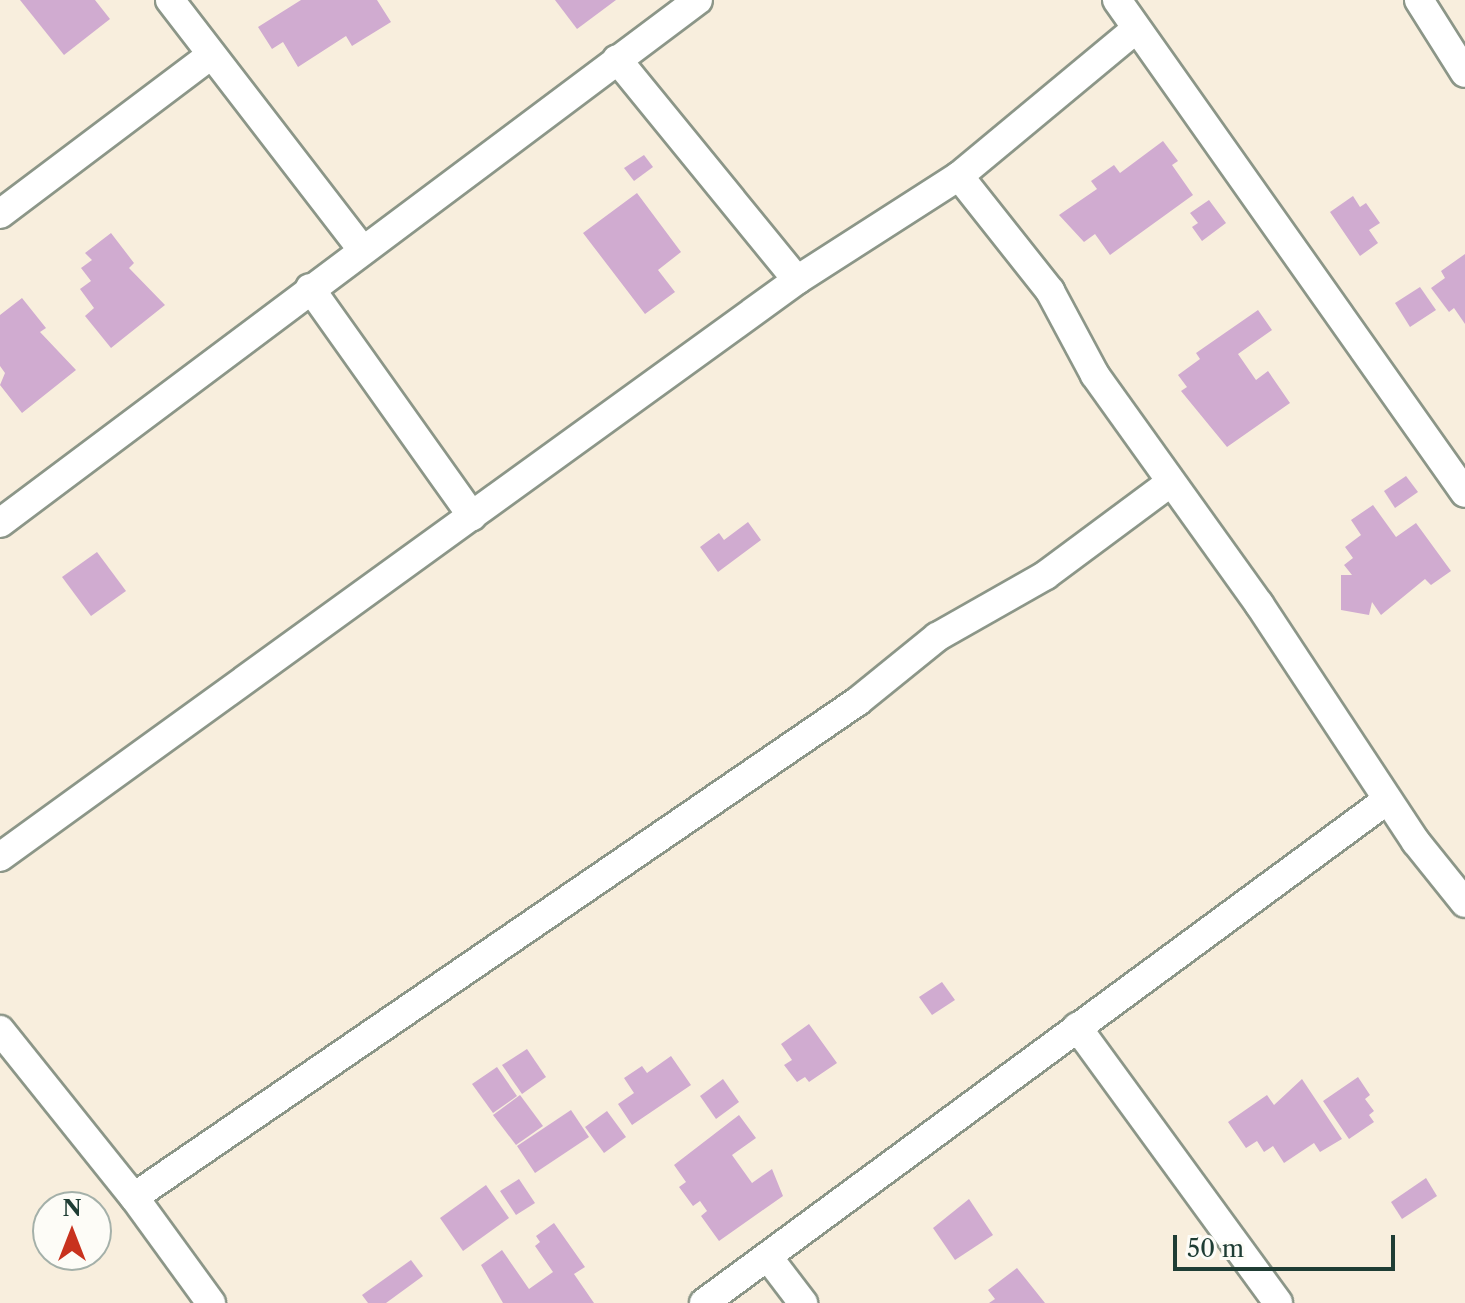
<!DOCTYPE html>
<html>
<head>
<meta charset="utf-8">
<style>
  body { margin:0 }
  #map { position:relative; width:1465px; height:1303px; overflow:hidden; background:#f8eedd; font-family:"Libre Caslon Text",serif }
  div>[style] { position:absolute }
  .building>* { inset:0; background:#d0abd0 }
  .roads { filter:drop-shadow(2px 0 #8c9688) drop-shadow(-2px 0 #8c9688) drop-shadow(0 2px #8c9688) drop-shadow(0 -2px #8c9688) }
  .minor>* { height:28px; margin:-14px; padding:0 14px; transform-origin:14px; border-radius:14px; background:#fff }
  span { translate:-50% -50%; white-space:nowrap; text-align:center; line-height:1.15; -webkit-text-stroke:6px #fdfcf7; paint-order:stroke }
  .north { position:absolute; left:32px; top:1191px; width:80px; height:80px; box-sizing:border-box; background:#fdfcf7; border:2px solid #a4b0a9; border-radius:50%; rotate:0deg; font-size:22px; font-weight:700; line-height:32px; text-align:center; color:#1f3d34 }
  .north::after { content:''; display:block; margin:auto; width:28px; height:36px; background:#c8321e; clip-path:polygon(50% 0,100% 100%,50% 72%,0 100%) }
  .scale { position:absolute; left:1173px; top:1235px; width:222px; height:36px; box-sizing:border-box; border:4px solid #1f3d34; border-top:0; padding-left:10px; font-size:24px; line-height:28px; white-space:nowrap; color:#1f3d34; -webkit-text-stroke:6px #fdfcf7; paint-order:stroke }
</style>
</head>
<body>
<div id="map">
  <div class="building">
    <i style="clip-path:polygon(20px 0,95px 0,110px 19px,64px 55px)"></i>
    <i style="clip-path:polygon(301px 0,377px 0,391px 22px,352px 46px,346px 36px,298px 67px,283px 42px,272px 49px,258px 27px)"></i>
    <i style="clip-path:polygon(555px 0,616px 0,577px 29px)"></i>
    <i style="clip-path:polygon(1163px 141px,1178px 161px,1172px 165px,1193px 195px,1110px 255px,1095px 234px,1084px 242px,1059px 215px,1097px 189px,1091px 181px,1114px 165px,1120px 173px)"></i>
    <i style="clip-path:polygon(644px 155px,653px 167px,634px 181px,624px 168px)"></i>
    <i style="clip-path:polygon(637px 193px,681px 252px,658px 270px,675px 292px,645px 314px,583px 233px)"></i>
    <i style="clip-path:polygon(1353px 196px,1360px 207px,1366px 203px,1380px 223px,1369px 230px,1378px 243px,1360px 256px,1330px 212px)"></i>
    <i style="clip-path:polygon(1209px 200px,1226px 223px,1202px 241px,1192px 227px,1198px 223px,1190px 213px)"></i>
    <i style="clip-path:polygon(111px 233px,134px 263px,129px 268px,165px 305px,111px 348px,85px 316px,94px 308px,80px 289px,91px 281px,81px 268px,92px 260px,85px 253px)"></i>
    <i style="clip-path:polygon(1465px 254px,1465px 324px,1454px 308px,1449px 312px,1431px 288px,1445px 278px,1441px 271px)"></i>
    <i style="clip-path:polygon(1420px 287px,1436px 310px,1410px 327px,1395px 303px)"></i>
    <i style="clip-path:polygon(22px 298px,46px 328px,40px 332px,76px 370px,22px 413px,0 385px,5px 373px,0 366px,0 315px)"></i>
    <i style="clip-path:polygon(1258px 310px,1272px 330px,1238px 354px,1256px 380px,1268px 371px,1290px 403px,1227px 447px,1181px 391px,1187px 387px,1178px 375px,1200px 359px,1196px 353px)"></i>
    <i style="clip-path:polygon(1406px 476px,1418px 492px,1395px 508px,1384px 491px)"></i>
    <i style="clip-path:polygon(1373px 505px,1396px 537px,1416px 523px,1451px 571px,1431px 585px,1425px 579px,1381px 615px,1372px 602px,1369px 615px,1341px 610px,1341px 575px,1352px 575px,1344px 565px,1353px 558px,1345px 547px,1361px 535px,1351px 520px)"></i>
    <i style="clip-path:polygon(748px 522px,761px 540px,718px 572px,700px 547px,719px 533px,724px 540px)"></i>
    <i style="clip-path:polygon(97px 552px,126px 591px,91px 616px,62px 577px)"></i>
    <i style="clip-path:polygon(942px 982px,955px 1000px,932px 1015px,919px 997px)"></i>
    <i style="clip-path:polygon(809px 1024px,837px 1063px,809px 1082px,805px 1077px,797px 1082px,784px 1065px,792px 1060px,781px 1044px)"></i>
    <i style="clip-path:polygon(527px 1049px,546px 1077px,522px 1094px,502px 1065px)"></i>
    <i style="clip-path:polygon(671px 1056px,691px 1085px,632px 1125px,618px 1104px,634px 1093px,624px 1078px,642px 1066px,647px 1073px)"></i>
    <i style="clip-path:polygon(497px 1067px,517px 1096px,493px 1113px,472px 1084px)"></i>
    <i style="clip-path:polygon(1358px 1077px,1370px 1095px,1365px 1099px,1374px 1111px,1369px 1115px,1374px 1122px,1349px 1139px,1323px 1101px)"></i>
    <i style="clip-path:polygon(723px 1079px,739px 1102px,716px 1119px,700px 1096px)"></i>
    <i style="clip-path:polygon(1302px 1079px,1342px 1139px,1320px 1152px,1314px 1143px,1284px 1163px,1273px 1146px,1264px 1152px,1257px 1141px,1246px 1148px,1228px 1122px,1267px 1095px,1274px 1105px)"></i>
    <i style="clip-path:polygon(520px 1095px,543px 1126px,516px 1145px,493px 1115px)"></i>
    <i style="clip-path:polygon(571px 1110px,589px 1137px,535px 1173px,517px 1146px)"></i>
    <i style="clip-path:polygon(607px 1111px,626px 1137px,604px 1153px,585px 1127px)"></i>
    <i style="clip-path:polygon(739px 1115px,756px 1138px,732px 1155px,752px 1183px,772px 1169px,783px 1196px,719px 1241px,701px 1216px,707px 1211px,700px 1201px,693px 1206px,679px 1187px,686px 1182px,674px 1165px)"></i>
    <i style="clip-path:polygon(1426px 1178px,1437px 1196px,1402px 1219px,1391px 1202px)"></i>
    <i style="clip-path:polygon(519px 1179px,535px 1203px,516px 1215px,500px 1191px)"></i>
    <i style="clip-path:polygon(486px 1185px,509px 1218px,463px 1251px,440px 1218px)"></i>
    <i style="clip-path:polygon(969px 1199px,993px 1235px,955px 1260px,933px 1228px)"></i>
    <i style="clip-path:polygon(554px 1223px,585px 1267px,574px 1274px,594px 1303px,503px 1303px,481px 1265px,502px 1250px,529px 1289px,553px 1272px,535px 1246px,540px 1242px,536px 1236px)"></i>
    <i style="clip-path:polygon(411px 1260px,423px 1276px,386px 1303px,368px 1303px,362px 1295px)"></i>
    <i style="clip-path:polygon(1017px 1268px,1045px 1303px,989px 1303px,995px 1299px,988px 1290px)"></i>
  </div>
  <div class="roads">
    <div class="minor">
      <i style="left:170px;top:0;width:313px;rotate:52.4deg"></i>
      <i style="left:1117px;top:0;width:603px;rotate:54.78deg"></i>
      <i style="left:1419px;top:0;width:86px;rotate:57.8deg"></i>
      <i style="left:959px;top:176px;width:229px;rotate:-39.7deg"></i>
      <i style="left:0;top:214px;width:264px;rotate:-37deg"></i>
      <i style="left:797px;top:280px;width:193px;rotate:-32.7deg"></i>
      <i style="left:959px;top:176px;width:147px;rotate:51.6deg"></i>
      <i style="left:1050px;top:291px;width:95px;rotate:61.8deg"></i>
      <i style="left:1095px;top:375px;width:282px;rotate:54.4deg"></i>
      <i style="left:1259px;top:604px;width:285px;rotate:56.6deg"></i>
      <i style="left:1416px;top:842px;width:78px;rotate:51.2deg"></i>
      <i style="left:310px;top:288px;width:280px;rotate:54.6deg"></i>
      <i style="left:0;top:523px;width:872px;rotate:-36.84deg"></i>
      <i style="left:0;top:857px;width:984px;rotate:-35.9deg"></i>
      <i style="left:797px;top:280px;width:285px;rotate:-129.2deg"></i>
      <i style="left:1077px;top:1027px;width:341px;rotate:53.9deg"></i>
      <i style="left:0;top:1030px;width:214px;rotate:51.3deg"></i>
      <i style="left:768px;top:1257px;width:58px;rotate:52.7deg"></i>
      <i style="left:211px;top:1303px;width:131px;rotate:-126deg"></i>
      <i style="left:134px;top:1197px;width:878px;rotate:-34.41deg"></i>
      <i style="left:858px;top:701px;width:102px;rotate:-39deg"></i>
      <i style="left:937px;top:637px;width:125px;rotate:-29.6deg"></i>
      <i style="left:1046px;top:575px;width:154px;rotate:-36.6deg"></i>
      <i style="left:704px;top:1303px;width:848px;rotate:-36.37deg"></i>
    </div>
  </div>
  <div class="north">N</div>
  <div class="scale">50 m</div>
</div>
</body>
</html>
